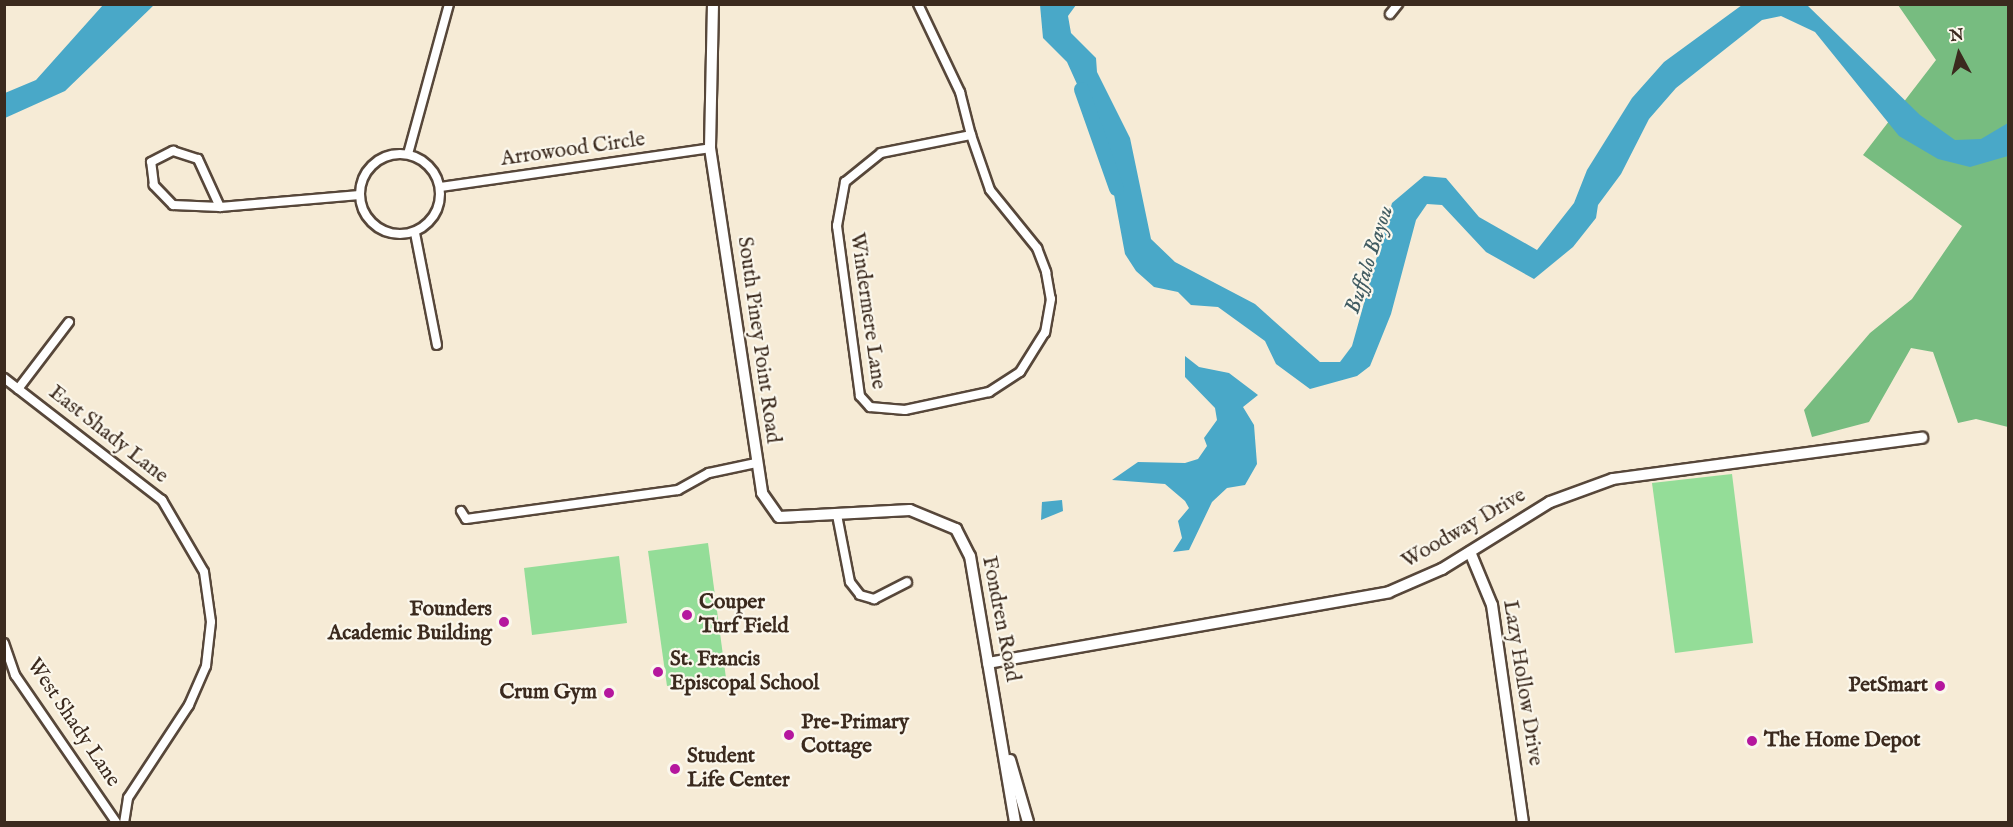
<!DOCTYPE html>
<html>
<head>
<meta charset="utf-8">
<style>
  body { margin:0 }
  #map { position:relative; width:2013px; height:827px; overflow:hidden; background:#f6ebd6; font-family:"IM FELL English",serif }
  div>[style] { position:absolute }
  .green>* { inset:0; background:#94dd98 }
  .forest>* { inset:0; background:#77bc80 }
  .water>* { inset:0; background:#49a8c8 }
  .river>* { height:15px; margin:-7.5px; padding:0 7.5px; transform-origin:7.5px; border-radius:7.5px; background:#49a8c8 }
  .roads { filter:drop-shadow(2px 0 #57473a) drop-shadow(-2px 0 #57473a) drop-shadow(0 2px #57473a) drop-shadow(0 -2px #57473a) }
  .street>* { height:8px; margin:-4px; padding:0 4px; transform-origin:4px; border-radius:4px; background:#fff }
  .street>.ring { margin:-4px; padding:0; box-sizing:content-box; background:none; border:8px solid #fff; border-radius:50% }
  .secondary>* { height:10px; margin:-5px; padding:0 5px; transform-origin:5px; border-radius:5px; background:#fff }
  .dots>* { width:16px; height:16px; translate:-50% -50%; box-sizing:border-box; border:3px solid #fbf7ec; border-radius:50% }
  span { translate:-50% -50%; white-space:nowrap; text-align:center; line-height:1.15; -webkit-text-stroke:4.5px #fbf7ec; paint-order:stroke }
  .street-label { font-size:21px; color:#3b2a1e }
  .poi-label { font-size:21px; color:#3b2a1e; font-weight:700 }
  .left { translate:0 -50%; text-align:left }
  .right { translate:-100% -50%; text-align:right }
  .water-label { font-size:22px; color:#415c62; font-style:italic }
  .frame { position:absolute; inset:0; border:6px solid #3b2a1e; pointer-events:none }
  .north { position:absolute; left:1929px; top:24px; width:60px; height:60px; -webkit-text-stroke:4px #fbf7ec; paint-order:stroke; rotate:353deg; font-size:16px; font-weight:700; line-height:24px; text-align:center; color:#3b2a1e }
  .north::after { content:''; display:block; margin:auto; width:21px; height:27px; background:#3b2a1e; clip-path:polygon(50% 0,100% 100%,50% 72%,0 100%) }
</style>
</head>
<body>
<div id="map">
  <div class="green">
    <i style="clip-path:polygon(1732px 474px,1753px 643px,1675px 653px,1652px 483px)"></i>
    <i style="clip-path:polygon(708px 543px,726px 678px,667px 686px,648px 551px)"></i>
    <i style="clip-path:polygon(619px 556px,627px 623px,532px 635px,524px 568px)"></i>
  </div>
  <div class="forest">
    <i style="clip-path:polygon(1898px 5px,2008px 5px,2008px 427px,1976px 419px,1958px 423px,1933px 352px,1911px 348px,1869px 422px,1812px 437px,1804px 410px,1870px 333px,1912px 299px,1962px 226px,1863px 155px,1936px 60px)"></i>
  </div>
  <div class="water">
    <i style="clip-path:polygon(103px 5px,154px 5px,65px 91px,5px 118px,5px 93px,36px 80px)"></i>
    <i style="clip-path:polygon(1040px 5px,1076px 5px,1068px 16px,1071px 33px,1096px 58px,1097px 72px,1130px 138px,1151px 239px,1175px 262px,1255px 304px,1320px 362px,1340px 362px,1352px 346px,1392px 203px,1424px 176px,1446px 178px,1479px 217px,1537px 250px,1574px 203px,1587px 170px,1632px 98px,1664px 62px,1742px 5px,1807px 5px,1920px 115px,1955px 140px,1981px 139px,2008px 123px,2008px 156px,1970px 167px,1938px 159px,1899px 136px,1815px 32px,1781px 16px,1762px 20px,1676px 88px,1649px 119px,1621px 174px,1598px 205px,1596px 218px,1573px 247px,1534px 279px,1486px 252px,1442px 205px,1427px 204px,1416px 220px,1391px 314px,1370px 366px,1357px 376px,1310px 389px,1276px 364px,1265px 341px,1218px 307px,1191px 305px,1178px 292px,1154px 287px,1136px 271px,1125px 254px,1105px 146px,1067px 62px,1043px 38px)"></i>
    <i style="clip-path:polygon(1185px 356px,1199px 367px,1229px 373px,1258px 395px,1243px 407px,1254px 425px,1257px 464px,1245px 485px,1227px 488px,1212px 502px,1189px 550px,1173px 552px,1182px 538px,1178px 521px,1189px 508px,1185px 501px,1165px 484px,1112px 480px,1138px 462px,1185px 463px,1198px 459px,1207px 446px,1204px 438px,1217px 420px,1215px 408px,1185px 377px)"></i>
    <i style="clip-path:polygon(1062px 500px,1063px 511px,1041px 520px,1042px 502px)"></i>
  </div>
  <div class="river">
    <i style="left:1081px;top:89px;width:105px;rotate:70.5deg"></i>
  </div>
  <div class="roads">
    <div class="street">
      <i style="left:918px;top:4px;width:98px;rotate:64.5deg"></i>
      <i style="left:960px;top:92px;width:44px;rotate:75.7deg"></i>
      <i style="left:1390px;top:14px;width:13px;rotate:-51deg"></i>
      <i style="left:971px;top:135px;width:58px;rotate:70.9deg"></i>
      <i style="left:990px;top:190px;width:75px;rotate:51deg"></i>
      <i style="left:1037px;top:248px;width:26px;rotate:69deg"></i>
      <i style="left:1046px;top:272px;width:27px;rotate:80deg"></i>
      <i style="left:1051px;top:299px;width:34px;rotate:100deg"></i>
      <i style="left:1045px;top:332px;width:47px;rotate:122deg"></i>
      <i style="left:1020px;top:372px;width:37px;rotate:147deg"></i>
      <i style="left:989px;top:392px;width:86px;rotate:167.9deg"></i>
      <i style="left:905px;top:410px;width:35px;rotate:-175deg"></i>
      <i style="left:870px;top:407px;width:15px;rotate:-132deg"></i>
      <i style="left:860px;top:396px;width:172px;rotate:-97.7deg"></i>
      <i style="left:837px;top:226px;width:45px;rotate:-79.7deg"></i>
      <i style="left:845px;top:182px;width:46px;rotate:-38.9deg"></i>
      <i style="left:881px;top:153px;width:92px;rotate:-11.3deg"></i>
      <i class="ring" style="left:360px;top:154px;width:72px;height:72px"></i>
      <i style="left:408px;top:154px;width:156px;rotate:-74.7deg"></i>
      <i style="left:441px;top:187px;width:272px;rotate:-8.2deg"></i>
      <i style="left:220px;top:207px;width:47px;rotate:-177.6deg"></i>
      <i style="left:173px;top:205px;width:28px;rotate:-134deg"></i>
      <i style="left:154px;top:185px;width:23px;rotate:-97deg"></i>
      <i style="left:151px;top:162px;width:25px;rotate:-27deg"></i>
      <i style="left:173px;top:151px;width:26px;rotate:18deg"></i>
      <i style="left:198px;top:159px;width:53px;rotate:65.4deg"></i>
      <i style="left:220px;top:207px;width:140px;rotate:-4.9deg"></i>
      <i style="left:415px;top:233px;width:114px;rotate:78.9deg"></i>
      <i style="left:4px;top:378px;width:200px;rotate:37.7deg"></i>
      <i style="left:162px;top:500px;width:83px;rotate:59.7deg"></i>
      <i style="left:204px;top:572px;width:50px;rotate:82deg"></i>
      <i style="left:211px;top:622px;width:44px;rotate:96.5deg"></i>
      <i style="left:206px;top:666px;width:43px;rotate:113.6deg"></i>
      <i style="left:189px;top:705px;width:111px;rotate:123.3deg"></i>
      <i style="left:128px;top:798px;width:24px;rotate:99deg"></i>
      <i style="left:18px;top:389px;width:84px;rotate:-52.7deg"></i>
      <i style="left:461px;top:511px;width:9px;rotate:58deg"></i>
      <i style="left:466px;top:519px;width:214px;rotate:-7.8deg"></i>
      <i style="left:678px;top:490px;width:35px;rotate:-29deg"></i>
      <i style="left:709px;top:473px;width:48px;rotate:-12deg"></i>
      <i style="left:837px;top:515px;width:68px;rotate:79deg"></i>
      <i style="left:850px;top:582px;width:16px;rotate:52deg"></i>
      <i style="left:860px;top:595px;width:15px;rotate:16deg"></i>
      <i style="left:874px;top:599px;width:37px;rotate:-27deg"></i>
      <i style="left:4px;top:643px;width:34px;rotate:71deg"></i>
      <i style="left:15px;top:675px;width:178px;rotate:55.5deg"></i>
    </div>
    <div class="secondary">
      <i style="left:713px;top:4px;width:144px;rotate:91.2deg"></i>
      <i style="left:710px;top:148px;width:349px;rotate:81.4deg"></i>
      <i style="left:762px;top:493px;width:29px;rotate:55deg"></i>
      <i style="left:779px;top:517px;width:131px;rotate:-3.1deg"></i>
      <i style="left:910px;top:510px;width:50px;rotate:22.4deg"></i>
      <i style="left:956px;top:529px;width:30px;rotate:63deg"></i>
      <i style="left:970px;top:556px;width:270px;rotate:80.4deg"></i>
      <i style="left:1470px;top:552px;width:57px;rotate:67.5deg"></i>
      <i style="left:1492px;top:605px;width:219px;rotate:81.9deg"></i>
      <i style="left:988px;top:663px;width:407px;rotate:-10deg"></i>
      <i style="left:1389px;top:592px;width:58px;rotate:-23.5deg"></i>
      <i style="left:1442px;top:569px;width:127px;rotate:-31.8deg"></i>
      <i style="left:1550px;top:502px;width:67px;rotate:-20.1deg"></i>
      <i style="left:1613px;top:479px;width:312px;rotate:-7.6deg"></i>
      <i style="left:1010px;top:760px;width:65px;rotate:73.8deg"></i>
    </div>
  </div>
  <div class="dots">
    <i style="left:687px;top:615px;background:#b5179e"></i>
    <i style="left:504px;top:622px;background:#b5179e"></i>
    <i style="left:658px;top:672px;background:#b5179e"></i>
    <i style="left:1940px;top:686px;background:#b5179e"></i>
    <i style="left:609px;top:693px;background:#b5179e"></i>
    <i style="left:789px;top:735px;background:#b5179e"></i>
    <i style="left:1752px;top:741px;background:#b5179e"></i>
    <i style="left:675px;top:769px;background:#b5179e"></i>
  </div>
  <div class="street-label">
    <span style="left:573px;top:150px;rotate:-8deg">Arrowood Circle</span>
    <span style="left:867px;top:311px;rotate:82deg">Windermere Lane</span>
    <span style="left:758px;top:340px;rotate:82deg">South Piney Point Road</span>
    <span style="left:108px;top:435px;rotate:38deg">East Shady Lane</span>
    <span style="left:1464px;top:529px;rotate:-30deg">Woodway Drive</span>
    <span style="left:1000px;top:619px;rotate:79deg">Fondren Road</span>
    <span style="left:1522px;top:683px;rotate:81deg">Lazy Hollow Drive</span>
    <span style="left:73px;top:723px;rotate:56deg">West Shady Lane</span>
  </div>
  <div class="poi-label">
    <span class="left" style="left:699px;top:615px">Couper<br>Turf Field</span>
    <span class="right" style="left:492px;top:622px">Founders<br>Academic Building</span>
    <span class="left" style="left:670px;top:672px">St. Francis<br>Episcopal School</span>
    <span class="right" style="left:1928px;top:686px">PetSmart</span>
    <span class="right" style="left:597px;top:693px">Crum Gym</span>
    <span class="left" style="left:801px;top:735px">Pre-Primary<br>Cottage</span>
    <span class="left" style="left:1764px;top:741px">The Home Depot</span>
    <span class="left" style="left:687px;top:769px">Student<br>Life Center</span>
  </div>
  <div class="water-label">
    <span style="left:1370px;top:260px;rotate:-72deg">Buffalo Bayou</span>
  </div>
  <div class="frame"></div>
  <div class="north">N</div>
</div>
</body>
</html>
